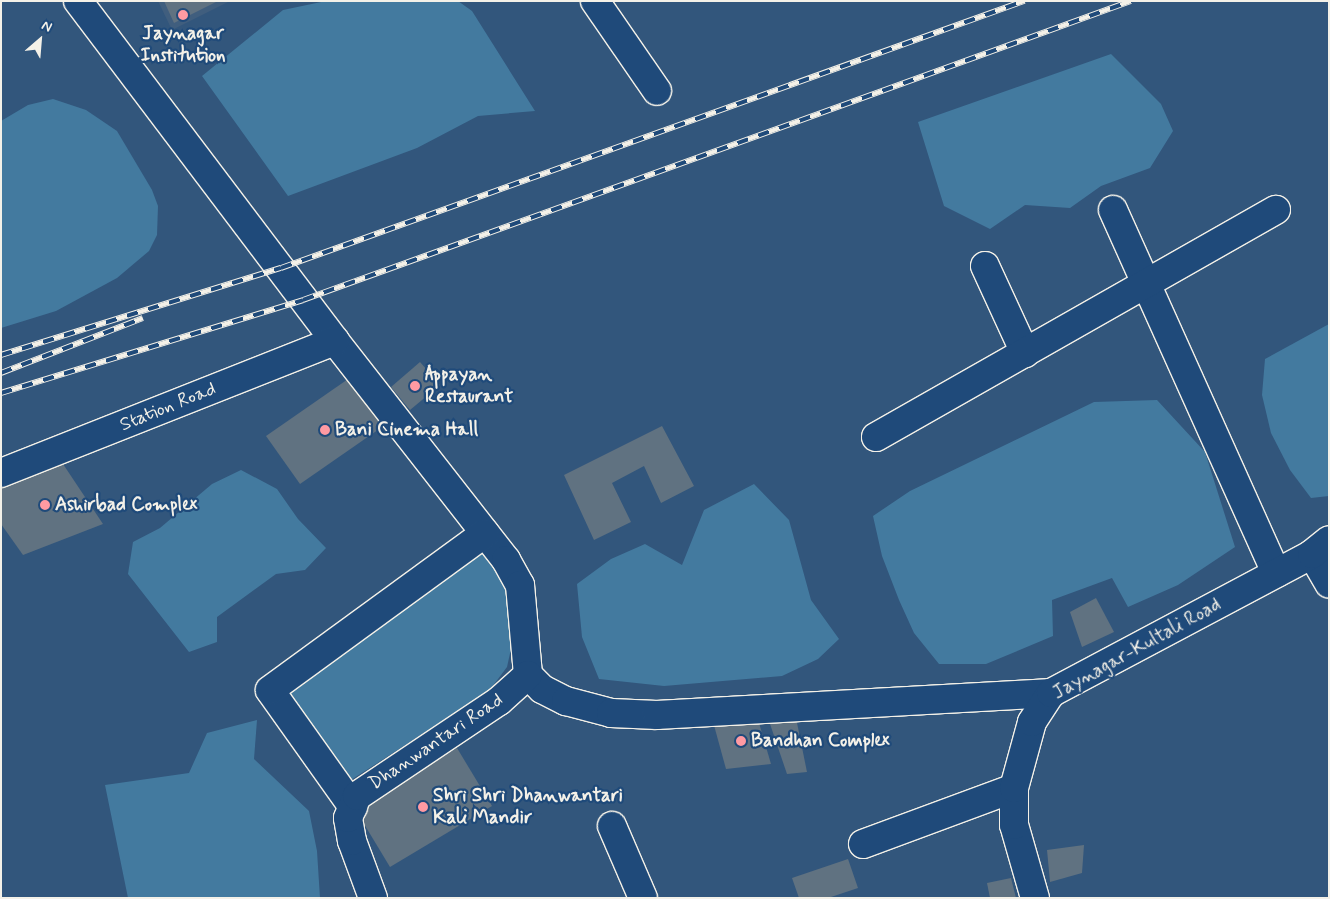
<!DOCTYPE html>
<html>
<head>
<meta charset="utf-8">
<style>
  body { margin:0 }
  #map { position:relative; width:1330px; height:899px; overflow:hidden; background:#32567c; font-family:Mynerve,sans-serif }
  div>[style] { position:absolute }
  .built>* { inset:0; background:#405e7e }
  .water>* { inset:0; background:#437a9f }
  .building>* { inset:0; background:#607281 }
  .roads { filter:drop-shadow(1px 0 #f4f1e8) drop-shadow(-1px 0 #f4f1e8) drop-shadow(0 1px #f4f1e8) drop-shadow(0 -1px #f4f1e8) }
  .minor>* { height:28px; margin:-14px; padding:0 14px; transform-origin:14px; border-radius:14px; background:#1f4a7a }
  .secondary>* { height:28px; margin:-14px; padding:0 14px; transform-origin:14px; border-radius:14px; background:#1f4a7a }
  .rail>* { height:5.5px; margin-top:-2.75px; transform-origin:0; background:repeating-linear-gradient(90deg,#1f4a7a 0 11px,#f4f1e8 0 22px); box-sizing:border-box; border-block:1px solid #f4f1e8 }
  .dots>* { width:14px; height:14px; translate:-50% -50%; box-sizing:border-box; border:2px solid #1f4a7a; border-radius:50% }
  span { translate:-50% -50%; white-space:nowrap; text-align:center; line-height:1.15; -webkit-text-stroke:4.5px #1f4a7a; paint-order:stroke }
  .poi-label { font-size:19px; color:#f4f1e8; font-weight:700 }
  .left { translate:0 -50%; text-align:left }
  .street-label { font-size:19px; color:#f4f1e8 }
  .frame { position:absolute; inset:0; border:2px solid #f4f1e8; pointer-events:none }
  .north { position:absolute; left:15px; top:15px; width:50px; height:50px; -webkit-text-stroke:4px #1f4a7a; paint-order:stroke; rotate:27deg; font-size:14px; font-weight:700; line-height:20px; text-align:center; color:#f4f1e8 }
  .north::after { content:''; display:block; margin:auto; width:18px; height:22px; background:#f4f1e8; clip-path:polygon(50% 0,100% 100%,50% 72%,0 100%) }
</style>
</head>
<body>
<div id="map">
  <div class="built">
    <i style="clip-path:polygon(158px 1px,230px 1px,172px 30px)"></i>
  </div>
  <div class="water">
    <i style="clip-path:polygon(326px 1px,458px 1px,472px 11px,535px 111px,478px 116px,417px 148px,288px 196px,202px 76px,283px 10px)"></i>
    <i style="clip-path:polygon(1111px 54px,1161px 104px,1173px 131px,1150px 168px,1101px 186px,1070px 208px,1025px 205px,990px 229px,944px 206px,918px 122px)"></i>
    <i style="clip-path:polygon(53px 99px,86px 110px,117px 131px,152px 190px,158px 206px,157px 235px,149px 251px,117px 278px,56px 311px,1px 328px,1px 121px,28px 105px)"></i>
    <i style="clip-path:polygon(1329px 324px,1329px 496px,1311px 498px,1290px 470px,1271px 433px,1262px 395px,1265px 359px)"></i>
    <i style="clip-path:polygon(1157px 400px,1205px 452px,1235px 547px,1178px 585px,1128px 607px,1112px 578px,1052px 600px,1053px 636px,986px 664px,939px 664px,914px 633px,899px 600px,882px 556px,873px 516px,910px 491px,1094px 402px)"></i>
    <i style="clip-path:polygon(241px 470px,277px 489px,298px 519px,326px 548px,305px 570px,276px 574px,217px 617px,217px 642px,189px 652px,128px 574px,133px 542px,160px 528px,212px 484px)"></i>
    <i style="clip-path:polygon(754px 484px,789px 520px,811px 600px,839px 639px,818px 659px,782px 676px,664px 686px,599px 679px,582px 637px,577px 584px,611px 559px,645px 544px,682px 565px,704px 510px)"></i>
    <i style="clip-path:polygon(482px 548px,498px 569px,513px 605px,513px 640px,507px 667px,489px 691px,351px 780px,289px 693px)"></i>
    <i style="clip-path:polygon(257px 720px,254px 759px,309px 811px,317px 851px,320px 898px,128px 898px,105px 785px,189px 773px,207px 733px)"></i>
  </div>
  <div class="building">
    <i style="clip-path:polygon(164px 1px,218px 1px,174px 23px)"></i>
    <i style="clip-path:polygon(420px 362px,440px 385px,410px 410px,391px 387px)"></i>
    <i style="clip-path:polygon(351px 377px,385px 425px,300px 484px,266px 436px)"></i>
    <i style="clip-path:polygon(662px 426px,694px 486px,661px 503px,644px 466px,612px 483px,631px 522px,594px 540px,564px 475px)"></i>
    <i style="clip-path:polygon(63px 464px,103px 524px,23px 555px,1px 524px,1px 485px)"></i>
    <i style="clip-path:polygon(1096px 598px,1114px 632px,1082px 647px,1070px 612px)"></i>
    <i style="clip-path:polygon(795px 713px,807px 772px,787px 774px,768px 718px)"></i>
    <i style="clip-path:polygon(757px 716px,771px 764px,726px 769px,712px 718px)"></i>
    <i style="clip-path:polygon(457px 748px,492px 806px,390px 867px,355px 809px)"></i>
    <i style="clip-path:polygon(1084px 845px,1082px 873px,1050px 882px,1047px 850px)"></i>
    <i style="clip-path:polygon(848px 859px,858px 888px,828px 898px,799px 898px,792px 878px)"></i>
    <i style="clip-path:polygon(1011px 878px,1016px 898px,990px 898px,987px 883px)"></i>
  </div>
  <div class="roads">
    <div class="minor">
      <i style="left:78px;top:1px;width:426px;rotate:52.9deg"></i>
      <i style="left:335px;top:341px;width:278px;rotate:52deg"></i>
      <i style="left:506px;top:560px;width:29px;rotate:61deg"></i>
      <i style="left:520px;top:585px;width:90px;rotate:84.9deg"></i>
      <i style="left:528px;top:675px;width:20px;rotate:45deg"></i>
      <i style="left:542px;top:689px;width:27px;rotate:27deg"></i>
      <i style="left:566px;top:701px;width:47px;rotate:14.9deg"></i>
      <i style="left:611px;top:713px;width:46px;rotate:2.5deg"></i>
      <i style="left:657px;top:715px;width:395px;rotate:-3.2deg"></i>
      <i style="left:595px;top:1px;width:109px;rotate:55.4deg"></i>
      <i style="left:1113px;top:210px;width:398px;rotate:65.8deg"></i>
      <i style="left:985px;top:266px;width:96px;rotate:65.3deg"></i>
      <i style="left:876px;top:437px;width:460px;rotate:-29.6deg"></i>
      <i style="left:1px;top:473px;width:359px;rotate:-21.6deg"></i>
      <i style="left:1312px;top:554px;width:34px;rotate:60deg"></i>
      <i style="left:353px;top:807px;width:143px;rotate:-125.4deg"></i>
      <i style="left:270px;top:690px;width:266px;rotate:-36.1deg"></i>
      <i style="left:612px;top:826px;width:78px;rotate:66.7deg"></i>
      <i style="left:863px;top:844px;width:161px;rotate:-20.3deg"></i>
      <i style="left:373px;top:898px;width:61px;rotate:-110.2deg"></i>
      <i style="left:352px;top:841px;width:23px;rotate:-100deg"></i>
      <i style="left:348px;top:818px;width:24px;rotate:-68deg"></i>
      <i style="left:357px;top:796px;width:171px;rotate:-33.8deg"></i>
      <i style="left:499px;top:701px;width:39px;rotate:-42deg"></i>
    </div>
    <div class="secondary">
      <i style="left:1035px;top:898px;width:76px;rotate:-106deg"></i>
      <i style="left:1014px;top:825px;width:37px;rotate:-90deg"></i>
      <i style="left:1014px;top:788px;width:68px;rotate:-74.7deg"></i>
      <i style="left:1032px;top:722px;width:35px;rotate:-57deg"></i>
      <i style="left:1051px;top:693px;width:296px;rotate:-28deg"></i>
      <i style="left:1312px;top:554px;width:22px;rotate:-39deg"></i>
    </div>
  </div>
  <div class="rail">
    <i style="left:1px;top:355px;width:293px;rotate:-17.3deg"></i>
    <i style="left:281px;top:268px;width:790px;rotate:-19.77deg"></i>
    <i style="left:1px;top:373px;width:152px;rotate:-21.2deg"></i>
    <i style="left:1px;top:393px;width:316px;rotate:-17.1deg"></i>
    <i style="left:303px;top:300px;width:880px;rotate:-19.86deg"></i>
  </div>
  <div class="dots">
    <i style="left:183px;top:15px;background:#ff9aa2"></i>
    <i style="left:415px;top:386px;background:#ff9aa2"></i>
    <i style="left:325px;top:430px;background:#ff9aa2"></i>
    <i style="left:45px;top:505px;background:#ff9aa2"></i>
    <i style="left:741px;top:741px;background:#ff9aa2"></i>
    <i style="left:423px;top:807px;background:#ff9aa2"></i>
  </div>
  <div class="poi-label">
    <span style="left:183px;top:45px">Jaynagar<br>Institution</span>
    <span class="left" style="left:425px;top:386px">Appayan<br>Restaurant</span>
    <span class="left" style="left:335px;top:430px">Bani Cinema Hall</span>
    <span class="left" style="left:55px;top:505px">Ashirbad Complex</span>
    <span class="left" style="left:751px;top:741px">Bandhan Complex</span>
    <span class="left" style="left:433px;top:807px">Shri Shri Dhanwantari<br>Kali Mandir</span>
  </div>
  <div class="street-label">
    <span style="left:168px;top:407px;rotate:-22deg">Station Road</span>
    <span style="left:1137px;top:649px;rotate:-29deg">Jaynagar-Kultali Road</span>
    <span style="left:436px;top:742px;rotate:-34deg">Dhanwantari Road</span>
  </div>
  <div class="frame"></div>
  <div class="north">N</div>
</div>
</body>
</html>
